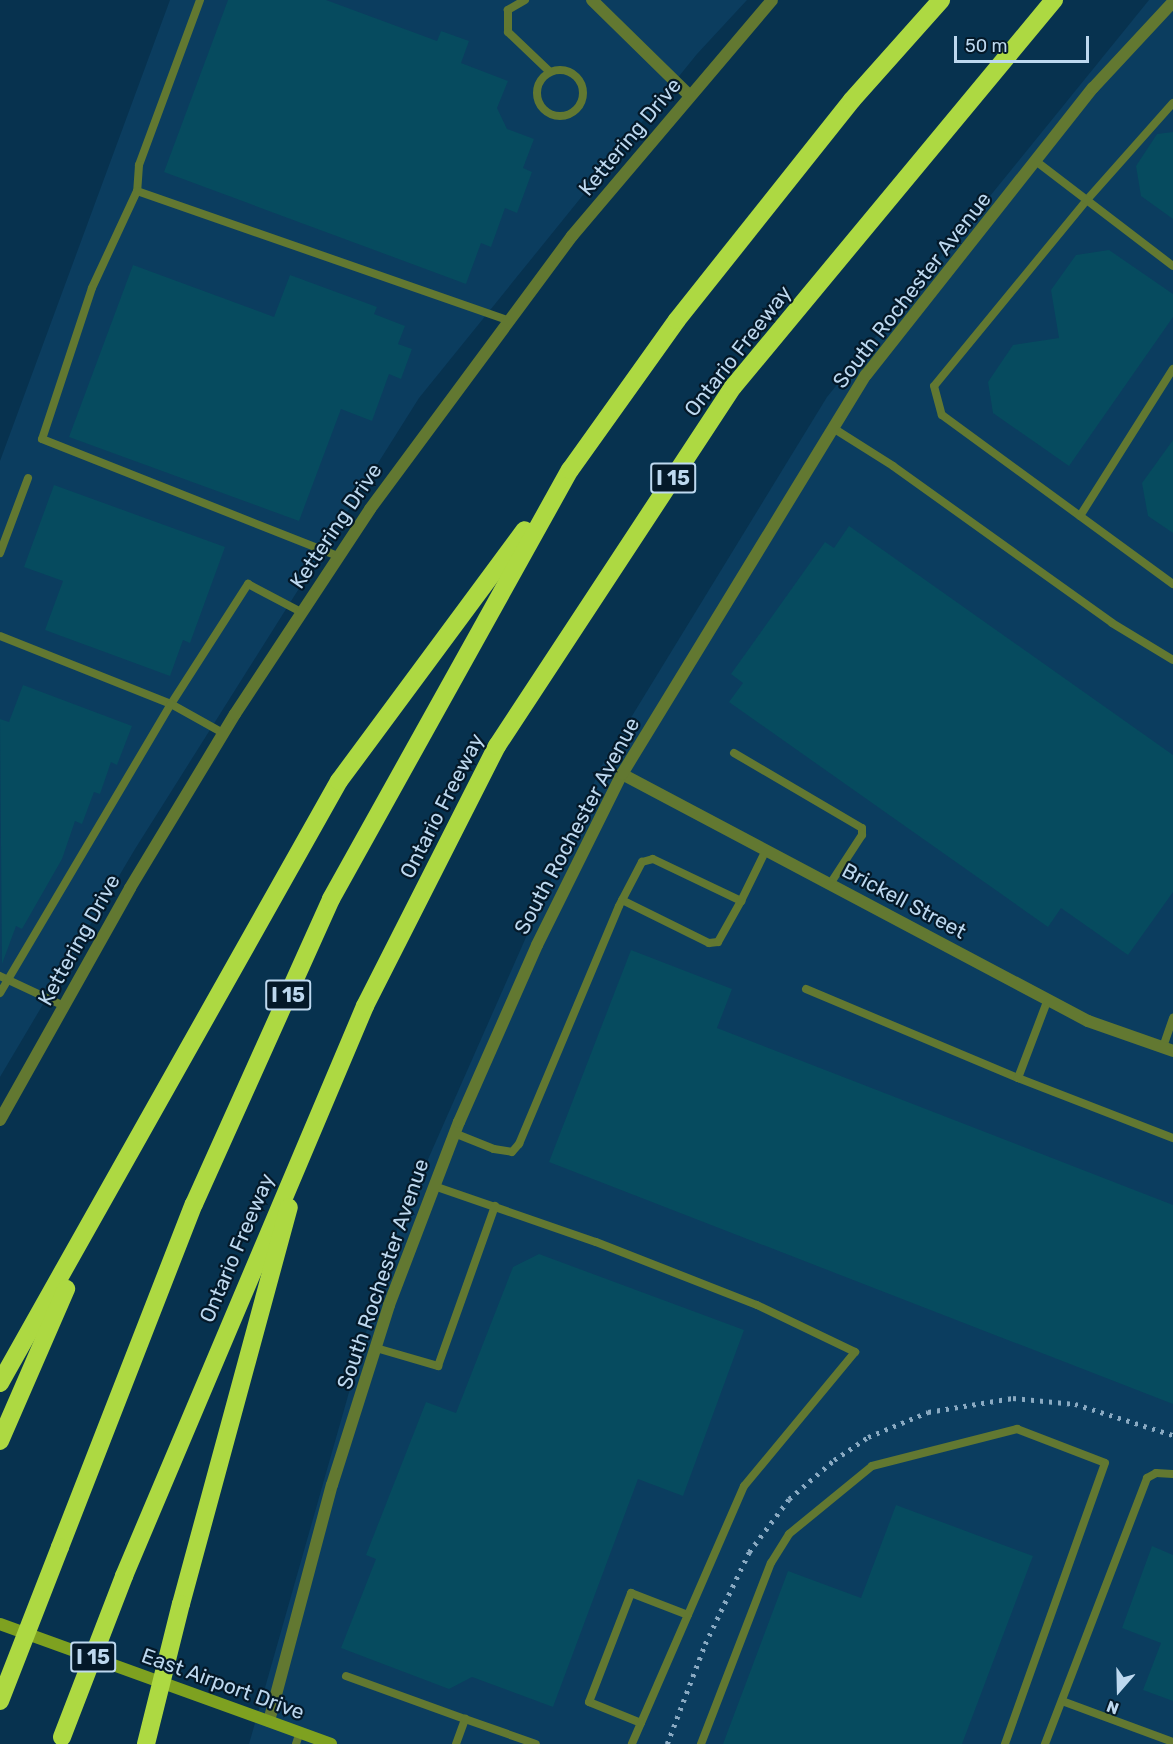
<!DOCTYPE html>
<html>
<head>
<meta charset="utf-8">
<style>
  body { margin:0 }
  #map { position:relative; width:1173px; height:1744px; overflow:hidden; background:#07324f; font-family:Rubik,sans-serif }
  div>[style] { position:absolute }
  .built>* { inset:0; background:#0b3d5f }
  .building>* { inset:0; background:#064b5f }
  .service>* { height:8px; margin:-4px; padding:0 4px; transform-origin:4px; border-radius:4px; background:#627831 }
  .service>.ring { margin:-4px; padding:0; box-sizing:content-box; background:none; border:8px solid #627831; border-radius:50% }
  .minor>* { height:12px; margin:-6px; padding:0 6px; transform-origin:6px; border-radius:6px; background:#627831 }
  .tertiary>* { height:12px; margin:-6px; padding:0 6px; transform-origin:6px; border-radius:6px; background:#627831 }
  .secondary>* { height:12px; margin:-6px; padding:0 6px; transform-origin:6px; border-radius:6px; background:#7ea120 }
  .motorway>* { height:18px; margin:-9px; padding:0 9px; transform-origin:9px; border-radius:9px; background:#add942 }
  .rail>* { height:4.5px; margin-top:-2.25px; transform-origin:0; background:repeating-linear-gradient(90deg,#8aaac2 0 3px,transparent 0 9px) }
  .motorway-bridge>* { height:18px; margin:-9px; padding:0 9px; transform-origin:9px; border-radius:9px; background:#add942 }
  span { translate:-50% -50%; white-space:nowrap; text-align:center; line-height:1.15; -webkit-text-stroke:4.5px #041929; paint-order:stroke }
  .shield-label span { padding:2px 4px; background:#041929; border:2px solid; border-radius:4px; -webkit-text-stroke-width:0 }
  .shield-label { font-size:20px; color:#bdd8ef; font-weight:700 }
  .street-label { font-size:21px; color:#bdd8ef }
  .north { position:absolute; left:1089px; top:1660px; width:60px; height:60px; -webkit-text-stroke:4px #041929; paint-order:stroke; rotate:200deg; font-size:16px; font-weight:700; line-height:24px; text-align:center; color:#bdd8ef }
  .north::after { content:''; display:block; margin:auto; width:21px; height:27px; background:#bdd8ef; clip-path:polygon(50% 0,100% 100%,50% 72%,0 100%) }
  .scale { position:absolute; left:954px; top:36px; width:135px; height:27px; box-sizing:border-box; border:3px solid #bdd8ef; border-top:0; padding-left:8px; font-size:18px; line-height:21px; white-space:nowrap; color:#bdd8ef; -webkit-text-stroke:4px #041929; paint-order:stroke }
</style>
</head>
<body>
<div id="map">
  <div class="built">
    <i style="clip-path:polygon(170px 0,747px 0,697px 54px,419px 398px,135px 849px,0 1077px,0 461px)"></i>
    <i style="clip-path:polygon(1149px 0,1173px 0,1173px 1744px,249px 1744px,392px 1241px,602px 765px,827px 397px)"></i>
  </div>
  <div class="building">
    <i style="clip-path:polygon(228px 0,326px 0,437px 41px,441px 31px,469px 41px,461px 63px,508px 81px,497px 108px,507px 129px,534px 139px,523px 168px,532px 172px,517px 213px,505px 208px,491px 247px,481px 243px,466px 284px,164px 172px)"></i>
    <i style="clip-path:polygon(1173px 132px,1173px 219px,1141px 196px,1136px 166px,1157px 134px)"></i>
    <i style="clip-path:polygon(1109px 250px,1173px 294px,1173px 317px,1069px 466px,993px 413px,988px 382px,1013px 345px,1059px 338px,1051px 290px,1076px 255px)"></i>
    <i style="clip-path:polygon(133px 265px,274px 317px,290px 275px,377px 307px,374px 314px,405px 326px,398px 344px,412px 349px,401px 379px,389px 374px,372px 421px,341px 409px,299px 521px,69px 437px)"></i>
    <i style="clip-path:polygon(1173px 440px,1173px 533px,1148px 516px,1142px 483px)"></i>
    <i style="clip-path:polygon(54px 485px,225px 547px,190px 643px,183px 640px,170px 676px,45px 630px,63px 581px,24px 567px)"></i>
    <i style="clip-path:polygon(849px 526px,1173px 755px,1173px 892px,1128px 955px,1061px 908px,1048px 927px,729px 702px,743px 683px,731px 674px,825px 542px,834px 548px)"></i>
    <i style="clip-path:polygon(23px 685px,132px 726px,117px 765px,111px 762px,100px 794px,94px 792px,82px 824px,75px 821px,62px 859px,22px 929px,16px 926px,2px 964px,0 719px,9px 722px)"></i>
    <i style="clip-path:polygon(631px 950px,732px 989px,717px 1028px,1173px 1205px,1173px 1404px,549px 1162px)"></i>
    <i style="clip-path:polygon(539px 1254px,744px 1330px,683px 1496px,638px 1479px,553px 1707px,472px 1677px,449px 1689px,341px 1648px,376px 1559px,366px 1555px,426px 1402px,456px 1413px,513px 1267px)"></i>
    <i style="clip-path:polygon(896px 1505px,1033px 1556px,962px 1744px,723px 1744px,788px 1571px,861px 1598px)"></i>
    <i style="clip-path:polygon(1152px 1546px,1173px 1555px,1173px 1701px,1143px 1690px,1161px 1643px,1122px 1628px)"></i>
  </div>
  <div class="service">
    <i style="left:200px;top:0;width:176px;rotate:110.3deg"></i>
    <i style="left:139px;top:165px;width:26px;rotate:94deg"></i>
    <i style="left:137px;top:191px;width:392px;rotate:19.2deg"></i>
    <i style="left:525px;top:0;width:20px;rotate:150deg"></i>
    <i style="left:508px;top:10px;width:22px;rotate:90deg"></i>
    <i style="left:508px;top:32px;width:58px;rotate:43.6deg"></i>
    <i class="ring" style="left:537px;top:70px;width:38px;height:38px"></i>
    <i style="left:1173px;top:103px;width:131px;rotate:131.6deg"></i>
    <i style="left:1086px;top:201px;width:239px;rotate:129.4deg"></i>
    <i style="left:934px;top:386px;width:30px;rotate:75deg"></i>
    <i style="left:942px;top:415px;width:286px;rotate:36.2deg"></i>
    <i style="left:1037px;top:162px;width:171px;rotate:37.4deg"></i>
    <i style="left:137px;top:191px;width:107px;rotate:114.9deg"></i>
    <i style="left:92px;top:288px;width:159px;rotate:108.3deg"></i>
    <i style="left:42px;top:439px;width:318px;rotate:21.6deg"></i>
    <i style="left:833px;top:428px;width:71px;rotate:32.3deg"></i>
    <i style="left:893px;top:466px;width:269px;rotate:35.6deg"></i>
    <i style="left:1112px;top:623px;width:71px;rotate:31.2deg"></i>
    <i style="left:1080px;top:516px;width:174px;rotate:-57.7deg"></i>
    <i style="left:0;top:553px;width:80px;rotate:-69.5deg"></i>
    <i style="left:0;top:636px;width:184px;rotate:21.7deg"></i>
    <i style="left:171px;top:704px;width:143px;rotate:-57.3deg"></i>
    <i style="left:248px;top:584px;width:60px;rotate:27.8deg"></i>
    <i style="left:734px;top:753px;width:148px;rotate:30.4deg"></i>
    <i style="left:862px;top:828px;width:7px;rotate:90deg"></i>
    <i style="left:862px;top:835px;width:59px;rotate:123.1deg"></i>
    <i style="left:622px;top:900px;width:97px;rotate:26.3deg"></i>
    <i style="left:709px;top:943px;width:9px;rotate:-6deg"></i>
    <i style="left:718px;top:942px;width:47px;rotate:-60.7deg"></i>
    <i style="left:0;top:976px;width:71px;rotate:25.1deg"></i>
    <i style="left:806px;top:989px;width:230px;rotate:22.8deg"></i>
    <i style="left:1018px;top:1078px;width:85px;rotate:-69.2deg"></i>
    <i style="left:0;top:993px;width:336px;rotate:-59.4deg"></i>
    <i style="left:171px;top:704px;width:60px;rotate:29.1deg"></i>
    <i style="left:1163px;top:1047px;width:31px;rotate:-71deg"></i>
    <i style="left:1018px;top:1078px;width:166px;rotate:21.2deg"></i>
    <i style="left:454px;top:1133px;width:43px;rotate:21.8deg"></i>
    <i style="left:494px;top:1149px;width:18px;rotate:9deg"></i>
    <i style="left:512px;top:1152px;width:11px;rotate:-49deg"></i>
    <i style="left:519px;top:1144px;width:258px;rotate:-67.2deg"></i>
    <i style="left:619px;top:906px;width:50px;rotate:-62.4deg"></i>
    <i style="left:642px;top:862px;width:11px;rotate:-15deg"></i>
    <i style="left:653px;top:859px;width:98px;rotate:25.5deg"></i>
    <i style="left:741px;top:901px;width:57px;rotate:-63.9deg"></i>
    <i style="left:434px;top:1186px;width:171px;rotate:19.1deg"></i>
    <i style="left:596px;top:1242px;width:173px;rotate:21.4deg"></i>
    <i style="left:757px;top:1305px;width:109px;rotate:25.6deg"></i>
    <i style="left:855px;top:1352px;width:174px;rotate:129.6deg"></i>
    <i style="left:744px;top:1486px;width:281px;rotate:113.5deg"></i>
    <i style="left:376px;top:1348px;width:65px;rotate:16.2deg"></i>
    <i style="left:438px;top:1366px;width:170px;rotate:-70.4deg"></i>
    <i style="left:346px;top:1676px;width:127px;rotate:19.9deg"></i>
    <i style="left:1062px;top:1701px;width:118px;rotate:20.3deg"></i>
    <i style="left:641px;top:1723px;width:56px;rotate:-158deg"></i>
    <i style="left:589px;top:1702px;width:117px;rotate:-68.9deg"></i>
    <i style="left:631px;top:1593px;width:61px;rotate:21.1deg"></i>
    <i style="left:296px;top:1744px;width:13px;rotate:-72deg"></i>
    <i style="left:456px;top:1744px;width:27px;rotate:-70deg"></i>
    <i style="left:465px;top:1719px;width:75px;rotate:19.4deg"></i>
    <i style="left:701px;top:1744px;width:194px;rotate:-68.9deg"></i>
    <i style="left:771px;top:1563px;width:34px;rotate:-58deg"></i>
    <i style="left:789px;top:1534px;width:107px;rotate:-39.3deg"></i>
    <i style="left:872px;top:1466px;width:150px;rotate:-14.3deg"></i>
    <i style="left:1017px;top:1429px;width:94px;rotate:21.1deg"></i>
    <i style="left:1105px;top:1463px;width:298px;rotate:109.6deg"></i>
    <i style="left:1045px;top:1744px;width:285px;rotate:-69deg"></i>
    <i style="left:1147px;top:1478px;width:10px;rotate:-29deg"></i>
    <i style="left:1156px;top:1473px;width:17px;rotate:3deg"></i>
  </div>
  <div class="minor">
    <i style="left:622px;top:774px;width:527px;rotate:27.93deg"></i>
    <i style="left:1088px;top:1021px;width:90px;rotate:19.4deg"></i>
    <i style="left:0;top:1120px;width:266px;rotate:-60.7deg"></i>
    <i style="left:130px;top:888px;width:203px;rotate:-58.9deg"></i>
    <i style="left:235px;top:714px;width:245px;rotate:-56.6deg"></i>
    <i style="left:370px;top:509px;width:340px;rotate:-53.5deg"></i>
    <i style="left:572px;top:236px;width:309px;rotate:-49.7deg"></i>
    <i style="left:269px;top:1721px;width:244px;rotate:-75.1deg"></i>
    <i style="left:332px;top:1485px;width:189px;rotate:-72.4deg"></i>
    <i style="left:389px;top:1305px;width:196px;rotate:-69.1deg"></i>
    <i style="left:459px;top:1122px;width:193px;rotate:-66.2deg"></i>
    <i style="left:537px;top:945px;width:191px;rotate:-63.6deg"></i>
    <i style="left:622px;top:774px;width:468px;rotate:-58.6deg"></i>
    <i style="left:866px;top:375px;width:366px;rotate:-51.7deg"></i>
    <i style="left:1093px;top:88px;width:117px;rotate:-47.1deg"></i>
  </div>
  <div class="tertiary">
    <i style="left:592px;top:0;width:137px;rotate:44.4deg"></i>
  </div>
  <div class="secondary">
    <i style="left:0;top:1624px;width:352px;rotate:19.9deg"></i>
  </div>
  <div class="motorway">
    <i style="left:0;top:1383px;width:691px;rotate:-60.62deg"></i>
    <i style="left:339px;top:781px;width:312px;rotate:-53.5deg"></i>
    <i style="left:0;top:1441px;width:166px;rotate:-66.5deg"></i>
    <i style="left:60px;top:1547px;width:368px;rotate:-68.7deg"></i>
    <i style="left:194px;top:1204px;width:334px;rotate:-65.8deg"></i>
    <i style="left:331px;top:899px;width:491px;rotate:-60.9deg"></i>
    <i style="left:570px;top:470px;width:184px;rotate:-54.5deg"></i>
    <i style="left:677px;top:320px;width:281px;rotate:-51.5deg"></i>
    <i style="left:852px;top:100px;width:134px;rotate:-48.3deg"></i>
    <i style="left:124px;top:1576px;width:619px;rotate:-67.08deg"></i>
    <i style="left:365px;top:1006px;width:292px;rotate:-63.1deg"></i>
    <i style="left:497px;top:746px;width:430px;rotate:-56.7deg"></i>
    <i style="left:733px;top:387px;width:503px;rotate:-50.33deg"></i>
    <i style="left:181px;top:1604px;width:411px;rotate:-74.8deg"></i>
  </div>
  <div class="rail">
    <i style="left:667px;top:1744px;width:107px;rotate:-69.2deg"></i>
    <i style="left:705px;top:1644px;width:102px;rotate:-64.4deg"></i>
    <i style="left:749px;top:1552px;width:66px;rotate:-53deg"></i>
    <i style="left:789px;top:1499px;width:60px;rotate:-40.9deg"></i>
    <i style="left:834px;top:1460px;width:41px;rotate:-34.1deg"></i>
    <i style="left:868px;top:1437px;width:65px;rotate:-22.6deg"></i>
    <i style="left:928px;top:1412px;width:86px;rotate:-9.4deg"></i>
    <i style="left:1013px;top:1398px;width:62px;rotate:5.5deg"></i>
    <i style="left:1075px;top:1404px;width:103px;rotate:17.6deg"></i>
  </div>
  <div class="motorway-bridge">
    <i style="left:0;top:1701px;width:165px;rotate:-68.7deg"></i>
    <i style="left:62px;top:1737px;width:173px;rotate:-68.9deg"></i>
    <i style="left:146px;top:1744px;width:144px;rotate:-76deg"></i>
  </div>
  <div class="shield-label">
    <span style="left:673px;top:478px">I 15</span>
    <span style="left:288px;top:995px">I 15</span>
    <span style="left:93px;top:1657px">I 15</span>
  </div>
  <div class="street-label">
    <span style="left:630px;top:137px;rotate:-50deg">Kettering Drive</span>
    <span style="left:912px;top:290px;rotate:-52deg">South Rochester Avenue</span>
    <span style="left:738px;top:351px;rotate:-52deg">Ontario Freeway</span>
    <span style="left:336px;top:526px;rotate:-56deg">Kettering Drive</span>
    <span style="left:442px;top:806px;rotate:-63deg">Ontario Freeway</span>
    <span style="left:577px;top:826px;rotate:-62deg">South Rochester Avenue</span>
    <span style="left:904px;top:901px;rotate:28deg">Brickell Street</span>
    <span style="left:79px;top:940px;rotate:-61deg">Kettering Drive</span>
    <span style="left:237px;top:1248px;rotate:-67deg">Ontario Freeway</span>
    <span style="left:383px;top:1274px;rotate:-71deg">South Rochester Avenue</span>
    <span style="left:223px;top:1684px;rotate:20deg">East Airport Drive</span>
  </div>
  <div class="north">N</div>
  <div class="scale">50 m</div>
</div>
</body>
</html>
